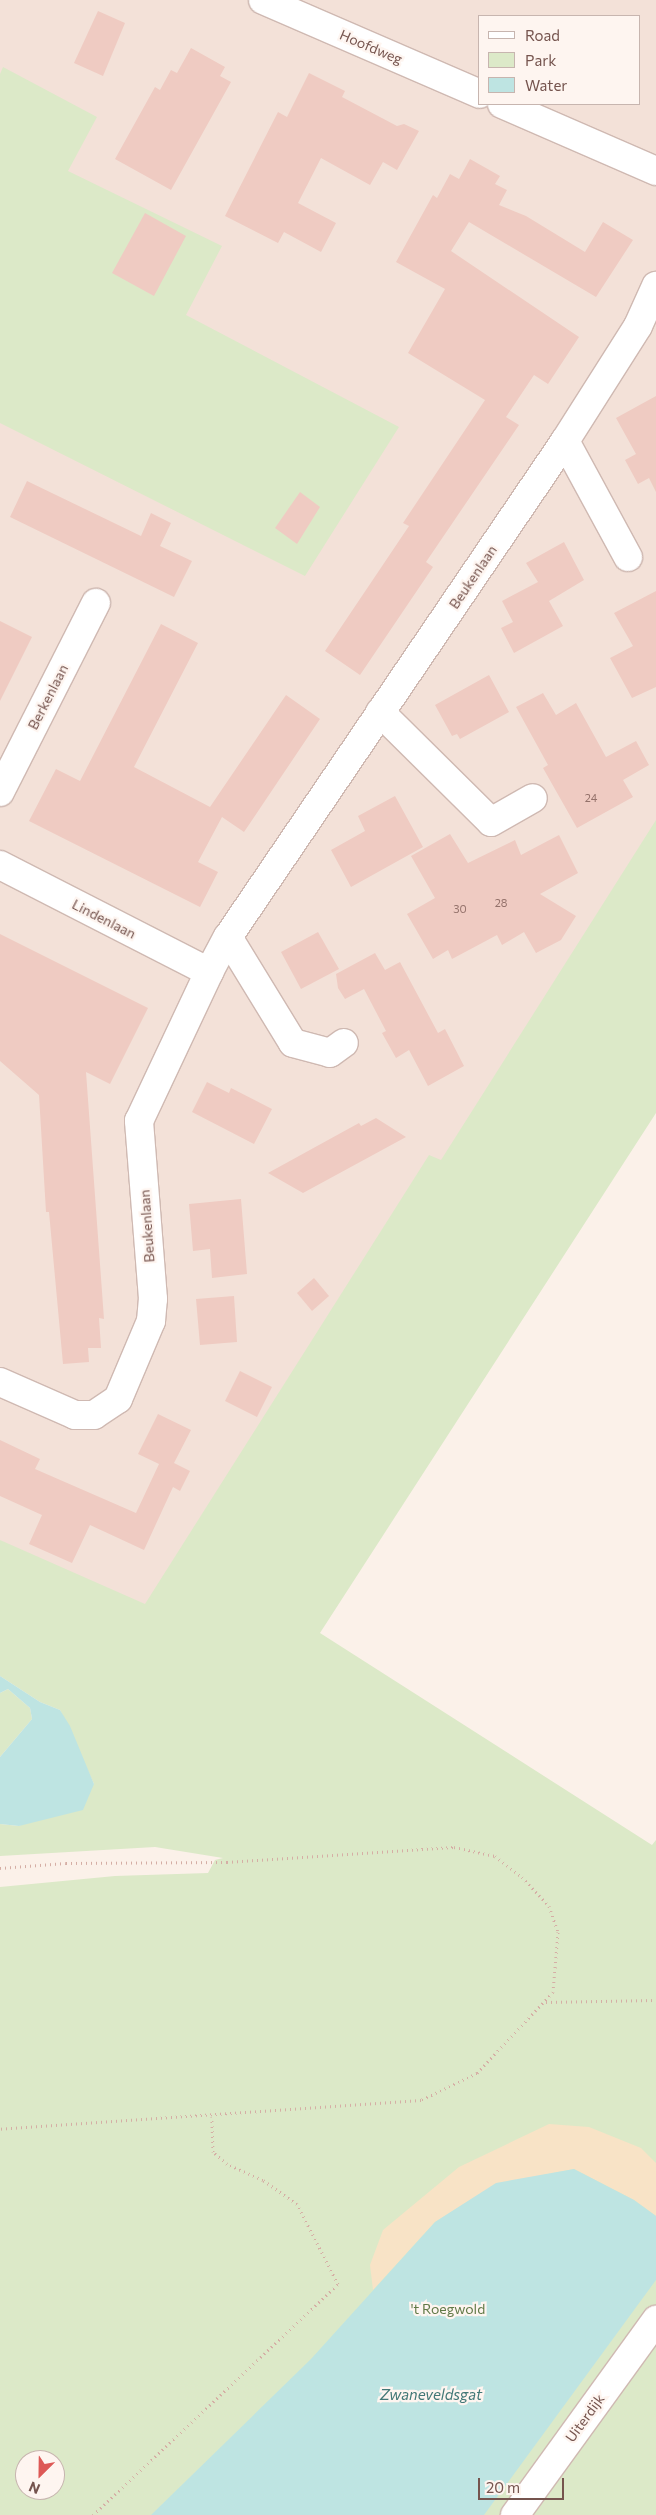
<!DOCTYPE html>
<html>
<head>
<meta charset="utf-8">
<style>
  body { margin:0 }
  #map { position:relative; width:656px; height:2515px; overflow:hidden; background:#fbf1e9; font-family:Commissioner,sans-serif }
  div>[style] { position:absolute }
  .residential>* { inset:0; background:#f3e1d8 }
  .green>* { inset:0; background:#dce9c8 }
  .sand>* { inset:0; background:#f8e3c6 }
  .water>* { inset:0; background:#bee4e2 }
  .building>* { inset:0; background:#efcbc2 }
  .path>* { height:3px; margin-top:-1.5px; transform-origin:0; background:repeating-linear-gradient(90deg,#d5aea5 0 1px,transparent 0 5px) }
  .roads { filter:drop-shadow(1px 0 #cfb9b2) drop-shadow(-1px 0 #cfb9b2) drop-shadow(0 1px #cfb9b2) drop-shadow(0 -1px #cfb9b2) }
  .minor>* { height:28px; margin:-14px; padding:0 14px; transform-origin:14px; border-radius:14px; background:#fff }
  .secondary>* { height:28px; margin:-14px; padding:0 14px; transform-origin:14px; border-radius:14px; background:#fff }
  span { translate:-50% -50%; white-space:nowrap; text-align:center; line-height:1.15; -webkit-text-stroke:4.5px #fef5f0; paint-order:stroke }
  .number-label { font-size:11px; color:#94726b }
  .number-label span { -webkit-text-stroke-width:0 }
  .street-label { font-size:14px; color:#75544e }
  .park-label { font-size:14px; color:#607946 }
  .water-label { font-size:15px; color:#427877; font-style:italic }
  .legend { position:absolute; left:478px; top:15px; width:162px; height:90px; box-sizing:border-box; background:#fef5f0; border:1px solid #c7b5af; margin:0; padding:6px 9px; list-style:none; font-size:15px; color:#75544e }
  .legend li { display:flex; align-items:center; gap:10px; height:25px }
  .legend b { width:25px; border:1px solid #c7b5af }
  .north { position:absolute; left:15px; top:2450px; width:50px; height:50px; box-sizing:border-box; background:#fef5f0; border:1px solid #c7b5af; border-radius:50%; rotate:203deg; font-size:14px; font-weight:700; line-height:20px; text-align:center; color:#75544e }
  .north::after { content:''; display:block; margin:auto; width:18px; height:22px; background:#dd5956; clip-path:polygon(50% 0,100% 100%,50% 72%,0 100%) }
  .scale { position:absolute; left:478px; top:2478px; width:86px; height:22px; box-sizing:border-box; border:2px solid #75544e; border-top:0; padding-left:6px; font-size:15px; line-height:18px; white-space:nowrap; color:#75544e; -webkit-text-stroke:4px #fef5f0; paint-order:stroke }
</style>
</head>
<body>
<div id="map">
  <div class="residential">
    <i style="clip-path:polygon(evenodd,0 0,656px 0,656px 833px,168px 1625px,0 1555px,0 0,480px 16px,640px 16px,640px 104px,480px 104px,480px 16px)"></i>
  </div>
  <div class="green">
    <i style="clip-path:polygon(3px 67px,97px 117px,68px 171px,222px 246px,186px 315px,399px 427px,305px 576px,0 423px,0 74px)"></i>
    <i style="clip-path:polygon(evenodd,656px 820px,656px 1113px,320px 1633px,652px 1845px,656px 1840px,656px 2515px,0 2515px,0 1887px,115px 1876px,208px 1873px,215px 1860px,223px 1858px,155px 1847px,0 1856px,0 1824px,19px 1826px,94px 1784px,60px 1710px,40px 1702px,0 1676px,0 1540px,145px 1604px,429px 1155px,441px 1160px,656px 820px,25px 2460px,55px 2460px,55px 2490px,25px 2490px,25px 2460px)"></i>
    <i style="clip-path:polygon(8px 1689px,30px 1708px,32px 1719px,0 1757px,0 1693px)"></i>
  </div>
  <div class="sand">
    <i style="clip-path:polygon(549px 2124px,589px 2127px,641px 2148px,656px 2163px,656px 2216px,634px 2200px,574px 2169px,496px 2184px,435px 2222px,373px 2290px,370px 2265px,383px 2230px,459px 2167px)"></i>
  </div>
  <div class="water">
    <i style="clip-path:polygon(0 1676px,40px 1702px,60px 1710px,70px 1726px,94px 1784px,83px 1810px,19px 1826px,0 1824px,0 1757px,32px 1719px,30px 1708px,8px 1689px,0 1693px)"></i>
    <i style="clip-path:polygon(574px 2169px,634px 2200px,656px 2216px,656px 2280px,484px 2515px,151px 2515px,311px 2359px,435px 2222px,496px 2183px)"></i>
  </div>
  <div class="building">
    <i style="clip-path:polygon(98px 11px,125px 23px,103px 76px,74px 63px)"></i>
    <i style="clip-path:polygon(191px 48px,225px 67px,220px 76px,231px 82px,171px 190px,115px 159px,155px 87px,160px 90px,171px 70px,177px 73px)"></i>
    <i style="clip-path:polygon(309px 73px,345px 91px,342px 97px,397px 126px,404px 124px,419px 131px,397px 170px,383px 162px,370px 185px,321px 158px,298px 203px,336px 223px,321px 252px,284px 232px,278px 243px,225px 216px,278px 112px,287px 117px)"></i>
    <i style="clip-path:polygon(470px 159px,500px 176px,495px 184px,507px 190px,499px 205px,526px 216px,585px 252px,603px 222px,633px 240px,596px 297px,469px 222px,451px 251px,579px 337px,548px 384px,534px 375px,506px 417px,519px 425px,426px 562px,433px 567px,360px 675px,325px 651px,409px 526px,403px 523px,485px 400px,408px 353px,445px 289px,396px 262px,433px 195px,437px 198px,450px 174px,459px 179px)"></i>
    <i style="clip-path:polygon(145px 213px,186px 236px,154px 296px,112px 273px)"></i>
    <i style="clip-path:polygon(656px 396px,656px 492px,649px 478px,638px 484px,625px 460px,636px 454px,616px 418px)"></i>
    <i style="clip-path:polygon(27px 481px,141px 536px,151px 513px,171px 523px,160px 546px,192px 561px,174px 597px,10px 517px)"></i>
    <i style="clip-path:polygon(300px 492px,320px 507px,297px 544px,275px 528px)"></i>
    <i style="clip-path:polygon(564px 542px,584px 580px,549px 601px,563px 626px,514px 653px,501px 628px,513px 622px,502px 601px,538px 582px,526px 563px)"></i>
    <i style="clip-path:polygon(656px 591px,656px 687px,632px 698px,610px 658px,633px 646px,614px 613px)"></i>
    <i style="clip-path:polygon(0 621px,32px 637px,0 701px)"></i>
    <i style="clip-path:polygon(161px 624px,198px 643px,134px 767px,210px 807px,286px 695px,320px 719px,244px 832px,222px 817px,198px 862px,218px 872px,200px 907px,29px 821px,56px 769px,80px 781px)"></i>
    <i style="clip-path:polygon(489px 675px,509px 712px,460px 739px,457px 734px,452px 736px,435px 705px)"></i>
    <i style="clip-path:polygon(543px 693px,556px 715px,576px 703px,606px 757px,636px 741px,649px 765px,623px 780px,633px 797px,577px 828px,543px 768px,548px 765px,516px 707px)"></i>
    <i style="clip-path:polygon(395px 796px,423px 847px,351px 887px,331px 850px,365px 831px,358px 816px)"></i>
    <i style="clip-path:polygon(450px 834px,468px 863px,515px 840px,521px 855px,559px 835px,578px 873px,540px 894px,576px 916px,561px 940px,536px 953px,524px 932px,502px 945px,497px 935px,452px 959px,448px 950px,433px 959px,407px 914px,435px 898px,411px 856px)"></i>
    <i style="clip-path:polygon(318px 932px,339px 969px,301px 989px,281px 952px)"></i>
    <i style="clip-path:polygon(0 934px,148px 1008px,110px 1084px,86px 1072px,104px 1319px,99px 1318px,101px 1348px,88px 1348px,89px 1362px,63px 1364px,49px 1212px,46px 1212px,39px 1095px,0 1061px)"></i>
    <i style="clip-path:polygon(375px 953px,385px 970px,400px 962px,438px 1033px,445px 1029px,464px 1066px,428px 1086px,409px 1050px,396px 1058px,382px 1033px,386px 1031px,364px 989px,345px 999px,338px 988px,336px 974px)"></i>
    <i style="clip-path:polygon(207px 1082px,229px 1093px,231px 1088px,272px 1109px,254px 1144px,192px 1112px)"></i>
    <i style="clip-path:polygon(376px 1118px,406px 1137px,303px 1193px,268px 1173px,359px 1123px,361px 1126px)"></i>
    <i style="clip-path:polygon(241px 1199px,247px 1274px,212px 1278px,210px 1249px,193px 1251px,189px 1204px)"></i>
    <i style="clip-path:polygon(314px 1278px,329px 1296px,312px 1311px,297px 1293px)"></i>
    <i style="clip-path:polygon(234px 1296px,237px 1342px,200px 1345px,196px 1299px)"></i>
    <i style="clip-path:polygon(240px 1371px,272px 1387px,257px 1417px,225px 1401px)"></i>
    <i style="clip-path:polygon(158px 1414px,191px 1430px,174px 1463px,190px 1471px,180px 1491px,173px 1487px,144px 1550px,90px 1525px,72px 1563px,29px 1544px,42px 1515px,0 1496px,0 1440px,40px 1459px,35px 1469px,136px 1513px,159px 1464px,138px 1454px)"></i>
  </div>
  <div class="path">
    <i style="left:0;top:1868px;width:66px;rotate:-4.3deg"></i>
    <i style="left:66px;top:1863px;width:161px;rotate:-0.4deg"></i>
    <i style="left:227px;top:1862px;width:227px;rotate:-3.8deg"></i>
    <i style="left:454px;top:1847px;width:42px;rotate:12.4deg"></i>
    <i style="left:495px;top:1856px;width:34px;rotate:38deg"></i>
    <i style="left:522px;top:1877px;width:40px;rotate:47deg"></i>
    <i style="left:549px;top:1906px;width:28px;rotate:71deg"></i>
    <i style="left:558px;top:1932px;width:60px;rotate:94.8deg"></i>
    <i style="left:553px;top:1992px;width:111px;rotate:133.2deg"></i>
    <i style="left:477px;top:2073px;width:62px;rotate:154.3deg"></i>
    <i style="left:421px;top:2100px;width:422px;rotate:176.1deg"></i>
    <i style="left:546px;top:2002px;width:110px;rotate:-1deg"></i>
    <i style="left:93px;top:2515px;width:337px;rotate:-43.3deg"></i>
    <i style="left:338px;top:2284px;width:90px;rotate:-117.1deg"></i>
    <i style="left:297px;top:2204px;width:42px;rotate:-144.8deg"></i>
    <i style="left:263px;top:2180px;width:39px;rotate:-156deg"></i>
    <i style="left:227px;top:2164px;width:18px;rotate:-139deg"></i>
    <i style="left:213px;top:2152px;width:35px;rotate:-92deg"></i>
  </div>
  <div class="roads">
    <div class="minor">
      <i style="left:565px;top:441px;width:132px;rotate:61.5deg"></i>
      <i style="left:380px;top:712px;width:156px;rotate:44.7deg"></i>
      <i style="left:491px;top:822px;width:48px;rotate:-29.7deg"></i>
      <i style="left:0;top:792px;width:212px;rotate:-63.1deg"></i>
      <i style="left:0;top:865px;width:235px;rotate:27.1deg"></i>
      <i style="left:228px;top:937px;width:124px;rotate:58.5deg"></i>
      <i style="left:293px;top:1043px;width:38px;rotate:15deg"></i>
      <i style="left:330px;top:1053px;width:17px;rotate:-36deg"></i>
      <i style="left:0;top:1382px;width:82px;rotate:23.7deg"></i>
      <i style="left:75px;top:1415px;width:19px"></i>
      <i style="left:94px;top:1415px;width:29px;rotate:-34deg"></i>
      <i style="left:118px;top:1399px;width:85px;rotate:-67.1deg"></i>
      <i style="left:151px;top:1321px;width:22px;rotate:-85deg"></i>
      <i style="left:153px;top:1299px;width:179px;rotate:-94.5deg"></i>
      <i style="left:139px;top:1121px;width:165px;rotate:-64.8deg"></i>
      <i style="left:209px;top:972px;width:40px;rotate:-62deg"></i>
      <i style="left:228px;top:937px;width:600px;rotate:-55.81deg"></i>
      <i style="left:565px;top:441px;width:136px;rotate:-57.6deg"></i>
      <i style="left:638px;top:326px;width:44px;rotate:-65.8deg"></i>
      <i style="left:515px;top:2515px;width:241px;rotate:-54.1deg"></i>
    </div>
    <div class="secondary">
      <i style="left:263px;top:0;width:236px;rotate:23.4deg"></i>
      <i style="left:502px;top:104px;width:168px;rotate:23.5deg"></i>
    </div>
  </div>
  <div class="number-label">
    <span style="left:591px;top:798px">24</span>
    <span style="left:501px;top:903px">28</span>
    <span style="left:460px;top:909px">30</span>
  </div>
  <div class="street-label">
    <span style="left:371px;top:47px;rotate:23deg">Hoofdweg</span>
    <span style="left:473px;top:577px;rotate:-56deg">Beukenlaan</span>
    <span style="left:48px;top:697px;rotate:-63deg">Berkenlaan</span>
    <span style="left:104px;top:919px;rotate:27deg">Lindenlaan</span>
    <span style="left:147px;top:1226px;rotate:-94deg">Beukenlaan</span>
    <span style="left:585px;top:2418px;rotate:-54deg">Uiterdijk</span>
  </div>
  <div class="park-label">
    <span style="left:448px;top:2309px">'t Roegwold</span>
  </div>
  <div class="water-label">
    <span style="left:431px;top:2395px">Zwaneveldsgat</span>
  </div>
  <ul class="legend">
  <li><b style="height:6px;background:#fff"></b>Road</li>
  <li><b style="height:14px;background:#dce9c8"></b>Park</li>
  <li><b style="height:14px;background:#bee4e2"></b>Water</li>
  </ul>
  <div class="north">N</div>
  <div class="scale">20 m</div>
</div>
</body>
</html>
